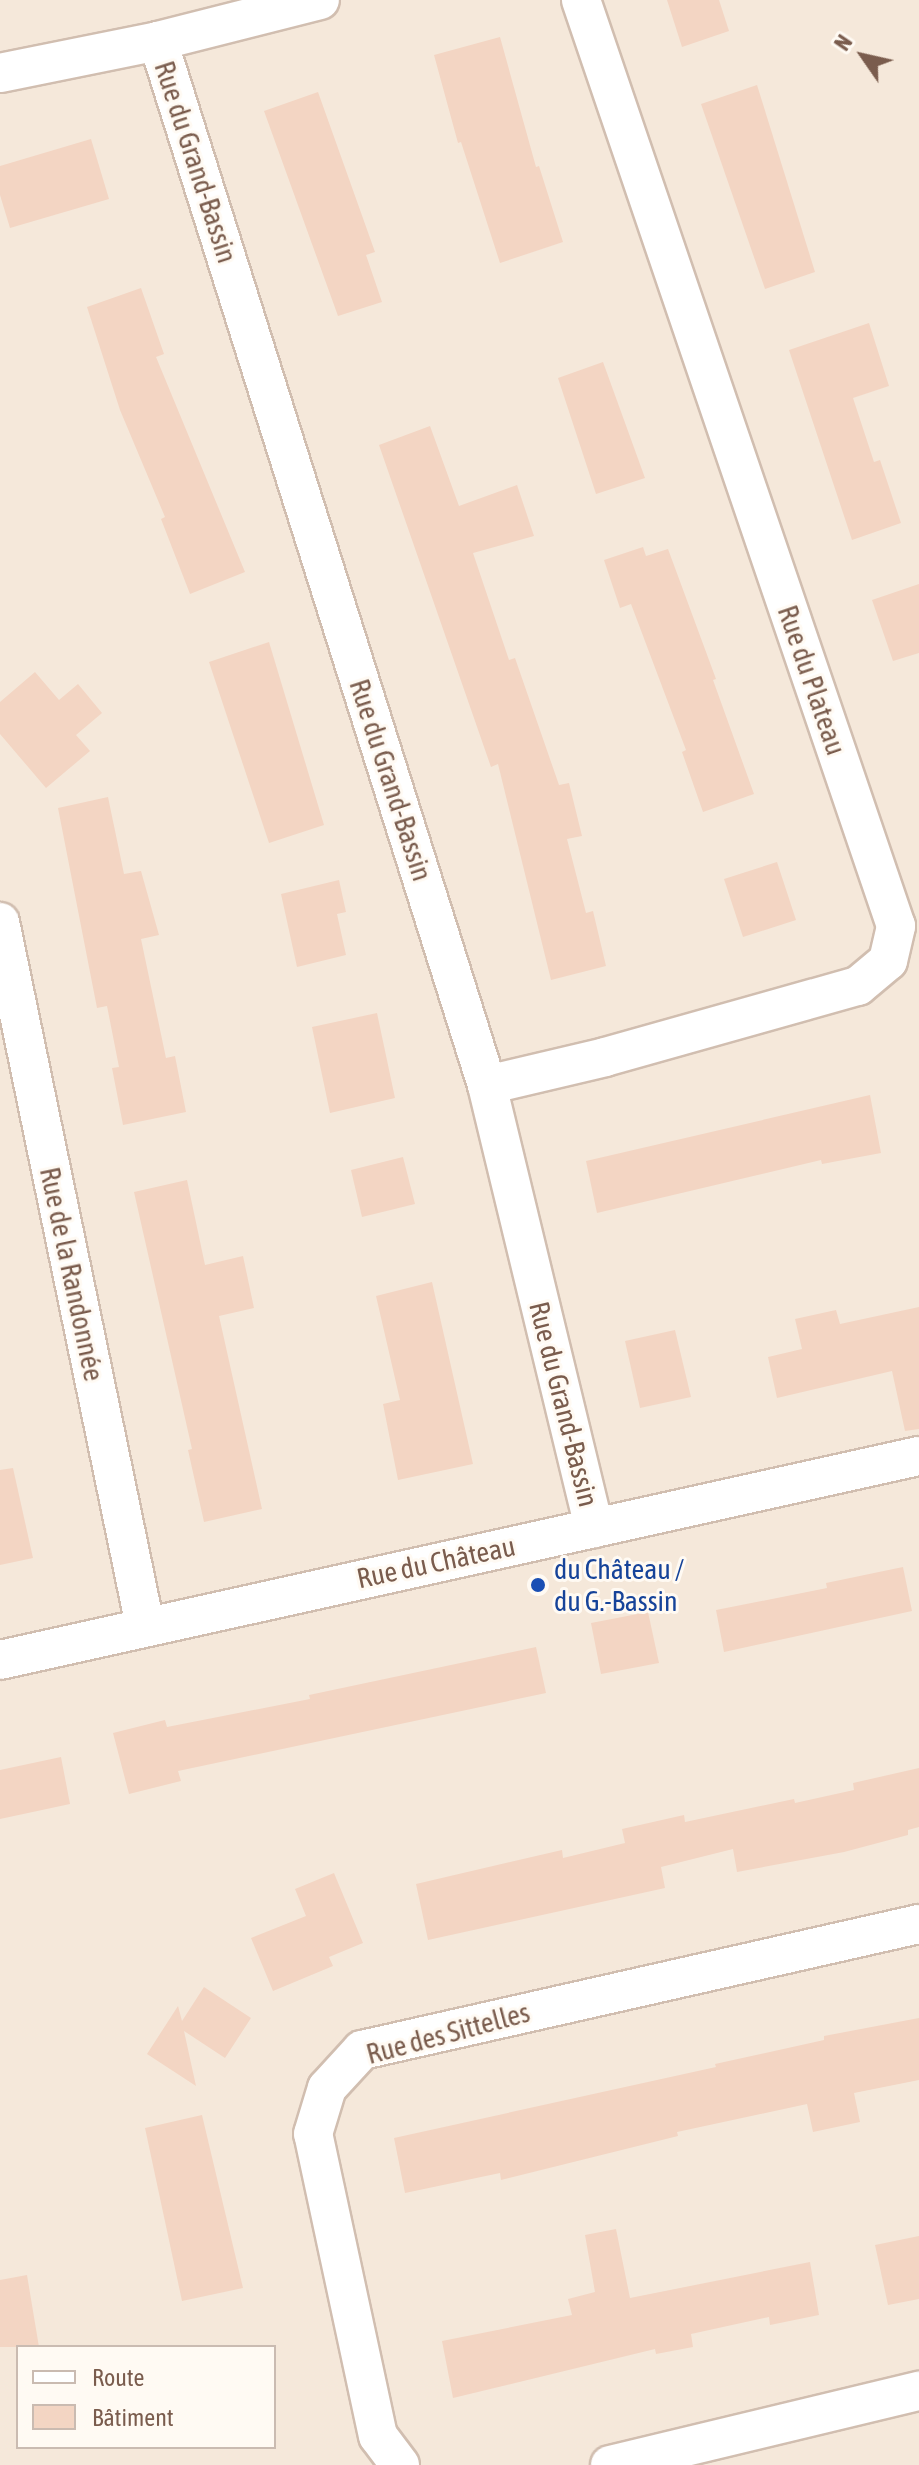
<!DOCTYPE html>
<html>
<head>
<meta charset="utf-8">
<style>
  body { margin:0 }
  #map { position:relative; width:919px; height:2465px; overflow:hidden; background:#fdf6ec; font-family:"Asap Condensed",sans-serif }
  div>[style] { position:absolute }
  .residential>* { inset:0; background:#f5e8da }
  .building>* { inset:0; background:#f3d5c3 }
  .roads { filter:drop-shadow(2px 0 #d1beb0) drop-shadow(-2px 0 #d1beb0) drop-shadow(0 2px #d1beb0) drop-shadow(0 -2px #d1beb0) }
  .minor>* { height:38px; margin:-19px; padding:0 19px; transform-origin:19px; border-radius:19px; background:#fff }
  .dots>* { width:22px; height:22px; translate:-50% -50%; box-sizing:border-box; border:4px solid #fffaf3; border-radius:50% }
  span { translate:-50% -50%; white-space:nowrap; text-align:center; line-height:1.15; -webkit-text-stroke:6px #fffaf3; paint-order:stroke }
  .street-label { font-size:28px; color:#7a5c4d }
  .transit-label { font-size:28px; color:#164399 }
  .left { translate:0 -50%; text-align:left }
  .legend { position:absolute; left:16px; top:2345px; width:260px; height:104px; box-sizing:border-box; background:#fffaf3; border:2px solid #cabbb1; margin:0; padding:10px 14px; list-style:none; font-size:24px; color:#7a5c4d }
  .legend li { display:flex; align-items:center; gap:16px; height:40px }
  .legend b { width:40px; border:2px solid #cabbb1 }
  .north { position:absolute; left:823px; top:16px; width:80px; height:80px; -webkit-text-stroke:6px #fffaf3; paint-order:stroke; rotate:304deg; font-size:22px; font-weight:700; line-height:32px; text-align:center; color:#7a5c4d }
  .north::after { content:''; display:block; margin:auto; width:28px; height:36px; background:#7a5c4d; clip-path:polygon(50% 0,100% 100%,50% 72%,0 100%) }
</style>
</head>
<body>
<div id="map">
  <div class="residential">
    <i style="clip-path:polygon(evenodd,0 0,919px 0,919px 2465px,0 2465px,0 0,18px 2347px,274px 2347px,274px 2447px,18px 2447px,18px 2347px)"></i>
  </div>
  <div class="building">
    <i style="clip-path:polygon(667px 0,719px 0,729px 31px,682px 47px)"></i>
    <i style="clip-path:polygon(500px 37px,536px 167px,539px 166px,563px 242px,500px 263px,461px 142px,458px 143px,434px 55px)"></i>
    <i style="clip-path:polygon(757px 85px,815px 272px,765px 289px,701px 104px)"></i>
    <i style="clip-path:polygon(318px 92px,375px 252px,366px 255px,382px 302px,338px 316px,264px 111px)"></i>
    <i style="clip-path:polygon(91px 139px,109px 199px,10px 228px,0 195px,0 166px)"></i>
    <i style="clip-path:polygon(141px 288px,164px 354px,156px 357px,245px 572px,190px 594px,161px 519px,165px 517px,120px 410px,87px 307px)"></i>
    <i style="clip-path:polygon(869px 323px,889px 386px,853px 398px,874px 462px,880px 460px,901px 523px,852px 540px,789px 350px)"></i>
    <i style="clip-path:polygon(603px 362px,645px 478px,596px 494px,558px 378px)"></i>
    <i style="clip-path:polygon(430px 426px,459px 506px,517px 485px,534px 536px,473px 553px,509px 660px,515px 658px,559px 785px,569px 783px,582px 836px,567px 839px,586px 913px,593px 911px,606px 966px,551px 980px,498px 764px,491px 767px,379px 445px)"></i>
    <i style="clip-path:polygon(643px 547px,646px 556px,668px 549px,716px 679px,713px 680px,754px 794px,703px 812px,682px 752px,686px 750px,631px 604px,620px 608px,604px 560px)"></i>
    <i style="clip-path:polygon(919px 584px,919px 653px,893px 661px,872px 600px)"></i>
    <i style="clip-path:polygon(269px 642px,324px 825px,269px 843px,209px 662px)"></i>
    <i style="clip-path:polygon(35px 672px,59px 700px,78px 684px,102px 713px,76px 735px,90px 751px,46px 788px,0 734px,0 702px)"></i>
    <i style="clip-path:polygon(108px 797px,124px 874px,141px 871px,159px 935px,141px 939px,166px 1058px,175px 1056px,186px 1112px,123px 1125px,112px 1068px,119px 1067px,107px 1006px,97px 1008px,58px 808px)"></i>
    <i style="clip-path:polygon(777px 862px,796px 920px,743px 937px,724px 879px)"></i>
    <i style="clip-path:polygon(339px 880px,346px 912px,337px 914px,346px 955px,297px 967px,281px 894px)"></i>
    <i style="clip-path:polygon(377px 1013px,395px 1098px,330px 1113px,312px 1027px)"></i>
    <i style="clip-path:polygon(870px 1095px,881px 1153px,822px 1164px,821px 1160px,597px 1213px,586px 1161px)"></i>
    <i style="clip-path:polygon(403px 1157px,415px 1204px,362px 1217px,351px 1170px)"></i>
    <i style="clip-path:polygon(187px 1180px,205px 1265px,243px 1256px,254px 1308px,219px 1316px,262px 1509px,204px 1522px,188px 1450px,192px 1449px,134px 1192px)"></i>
    <i style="clip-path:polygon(432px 1282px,473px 1464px,398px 1480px,383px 1404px,400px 1400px,376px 1296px)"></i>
    <i style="clip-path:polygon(919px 1307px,919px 1429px,905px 1431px,892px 1371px,777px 1398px,768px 1357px,802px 1349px,795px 1319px,836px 1310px,840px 1324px)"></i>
    <i style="clip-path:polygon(675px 1330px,691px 1397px,640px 1408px,625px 1341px)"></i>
    <i style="clip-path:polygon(13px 1468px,33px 1558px,0 1565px,0 1470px)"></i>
    <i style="clip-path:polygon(903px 1567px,912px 1611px,724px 1652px,716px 1610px,827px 1588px,826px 1583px)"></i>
    <i style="clip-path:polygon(648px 1612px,659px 1663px,601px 1674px,591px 1623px)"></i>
    <i style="clip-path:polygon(536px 1647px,546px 1693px,178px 1771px,181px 1781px,129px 1794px,113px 1733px,165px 1720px,167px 1727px,310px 1699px,309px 1695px)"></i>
    <i style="clip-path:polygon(61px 1757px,70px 1804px,0 1819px,0 1770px)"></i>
    <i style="clip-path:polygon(919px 1768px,919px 1827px,908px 1830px,908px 1835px,844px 1852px,737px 1872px,733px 1849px,661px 1867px,665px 1888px,428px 1940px,416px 1884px,562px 1850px,563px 1858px,625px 1843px,622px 1829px,684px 1815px,685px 1822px,794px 1799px,795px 1803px,854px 1790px,853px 1783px)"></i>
    <i style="clip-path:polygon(334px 1873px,363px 1943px,329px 1957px,333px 1966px,273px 1991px,251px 1938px,306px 1916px,295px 1889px)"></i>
    <i style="clip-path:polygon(204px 1987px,251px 2018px,225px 2058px,184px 2031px,196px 2086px,147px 2054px,178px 2006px,182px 2021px)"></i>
    <i style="clip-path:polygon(919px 2018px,919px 2080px,854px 2093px,860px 2122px,813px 2132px,807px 2104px,677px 2132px,678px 2136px,501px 2180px,500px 2173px,405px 2193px,394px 2138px,716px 2067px,715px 2064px,824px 2040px,824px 2036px)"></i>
    <i style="clip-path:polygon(202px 2115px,243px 2288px,182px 2301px,145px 2128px)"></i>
    <i style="clip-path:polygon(616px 2229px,630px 2298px,810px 2262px,819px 2315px,770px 2325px,769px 2317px,691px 2334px,693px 2347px,656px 2354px,655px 2349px,453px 2398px,442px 2341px,572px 2315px,568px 2299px,595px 2292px,585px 2235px)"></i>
    <i style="clip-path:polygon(919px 2236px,919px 2299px,888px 2305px,875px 2245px)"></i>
    <i style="clip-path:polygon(27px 2275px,39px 2347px,0 2347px,0 2280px)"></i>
  </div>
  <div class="roads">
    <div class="minor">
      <i style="left:158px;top:41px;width:1095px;rotate:72.51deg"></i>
      <i style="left:487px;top:1085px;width:456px;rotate:76.4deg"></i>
      <i style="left:0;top:73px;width:161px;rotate:-11.4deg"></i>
      <i style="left:158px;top:41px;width:167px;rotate:-14.2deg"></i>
      <i style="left:0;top:922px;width:719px;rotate:78.36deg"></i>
      <i style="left:487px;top:1085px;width:121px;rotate:-13.3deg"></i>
      <i style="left:605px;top:1057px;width:263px;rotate:-15.7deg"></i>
      <i style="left:858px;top:986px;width:39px;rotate:-40deg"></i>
      <i style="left:888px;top:961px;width:36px;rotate:-77deg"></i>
      <i style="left:896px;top:926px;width:978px;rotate:-108.79deg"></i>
      <i style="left:0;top:1660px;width:941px;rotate:-12.52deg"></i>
      <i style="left:400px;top:2465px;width:36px;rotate:-127deg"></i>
      <i style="left:378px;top:2436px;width:309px;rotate:-102.1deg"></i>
      <i style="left:313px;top:2134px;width:48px;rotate:-73.1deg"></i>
      <i style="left:327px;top:2088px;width:52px;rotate:-47.4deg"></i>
      <i style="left:362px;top:2050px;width:571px;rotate:-12.75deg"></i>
      <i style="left:610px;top:2465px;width:318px;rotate:-13.5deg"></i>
    </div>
  </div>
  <div class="dots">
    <i style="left:538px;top:1585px;background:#1a4fb4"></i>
  </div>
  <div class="street-label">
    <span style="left:196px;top:162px;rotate:72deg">Rue du Grand-Bassin</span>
    <span style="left:812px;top:680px;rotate:71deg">Rue du Plateau</span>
    <span style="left:391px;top:780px;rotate:72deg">Rue du Grand-Bassin</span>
    <span style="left:72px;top:1274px;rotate:78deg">Rue de la Randonnée</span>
    <span style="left:564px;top:1404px;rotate:76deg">Rue du Grand-Bassin</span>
    <span style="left:436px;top:1562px;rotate:-12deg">Rue du Château</span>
    <span style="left:448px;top:2033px;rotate:-15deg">Rue des Sittelles</span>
  </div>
  <div class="transit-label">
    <span class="left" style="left:554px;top:1585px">du Château /<br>du G.-Bassin</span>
  </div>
  <ul class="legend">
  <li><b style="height:10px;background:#fff"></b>Route</li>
  <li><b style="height:22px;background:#f3d5c3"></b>Bâtiment</li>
  </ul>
  <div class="north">N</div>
</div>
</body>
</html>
